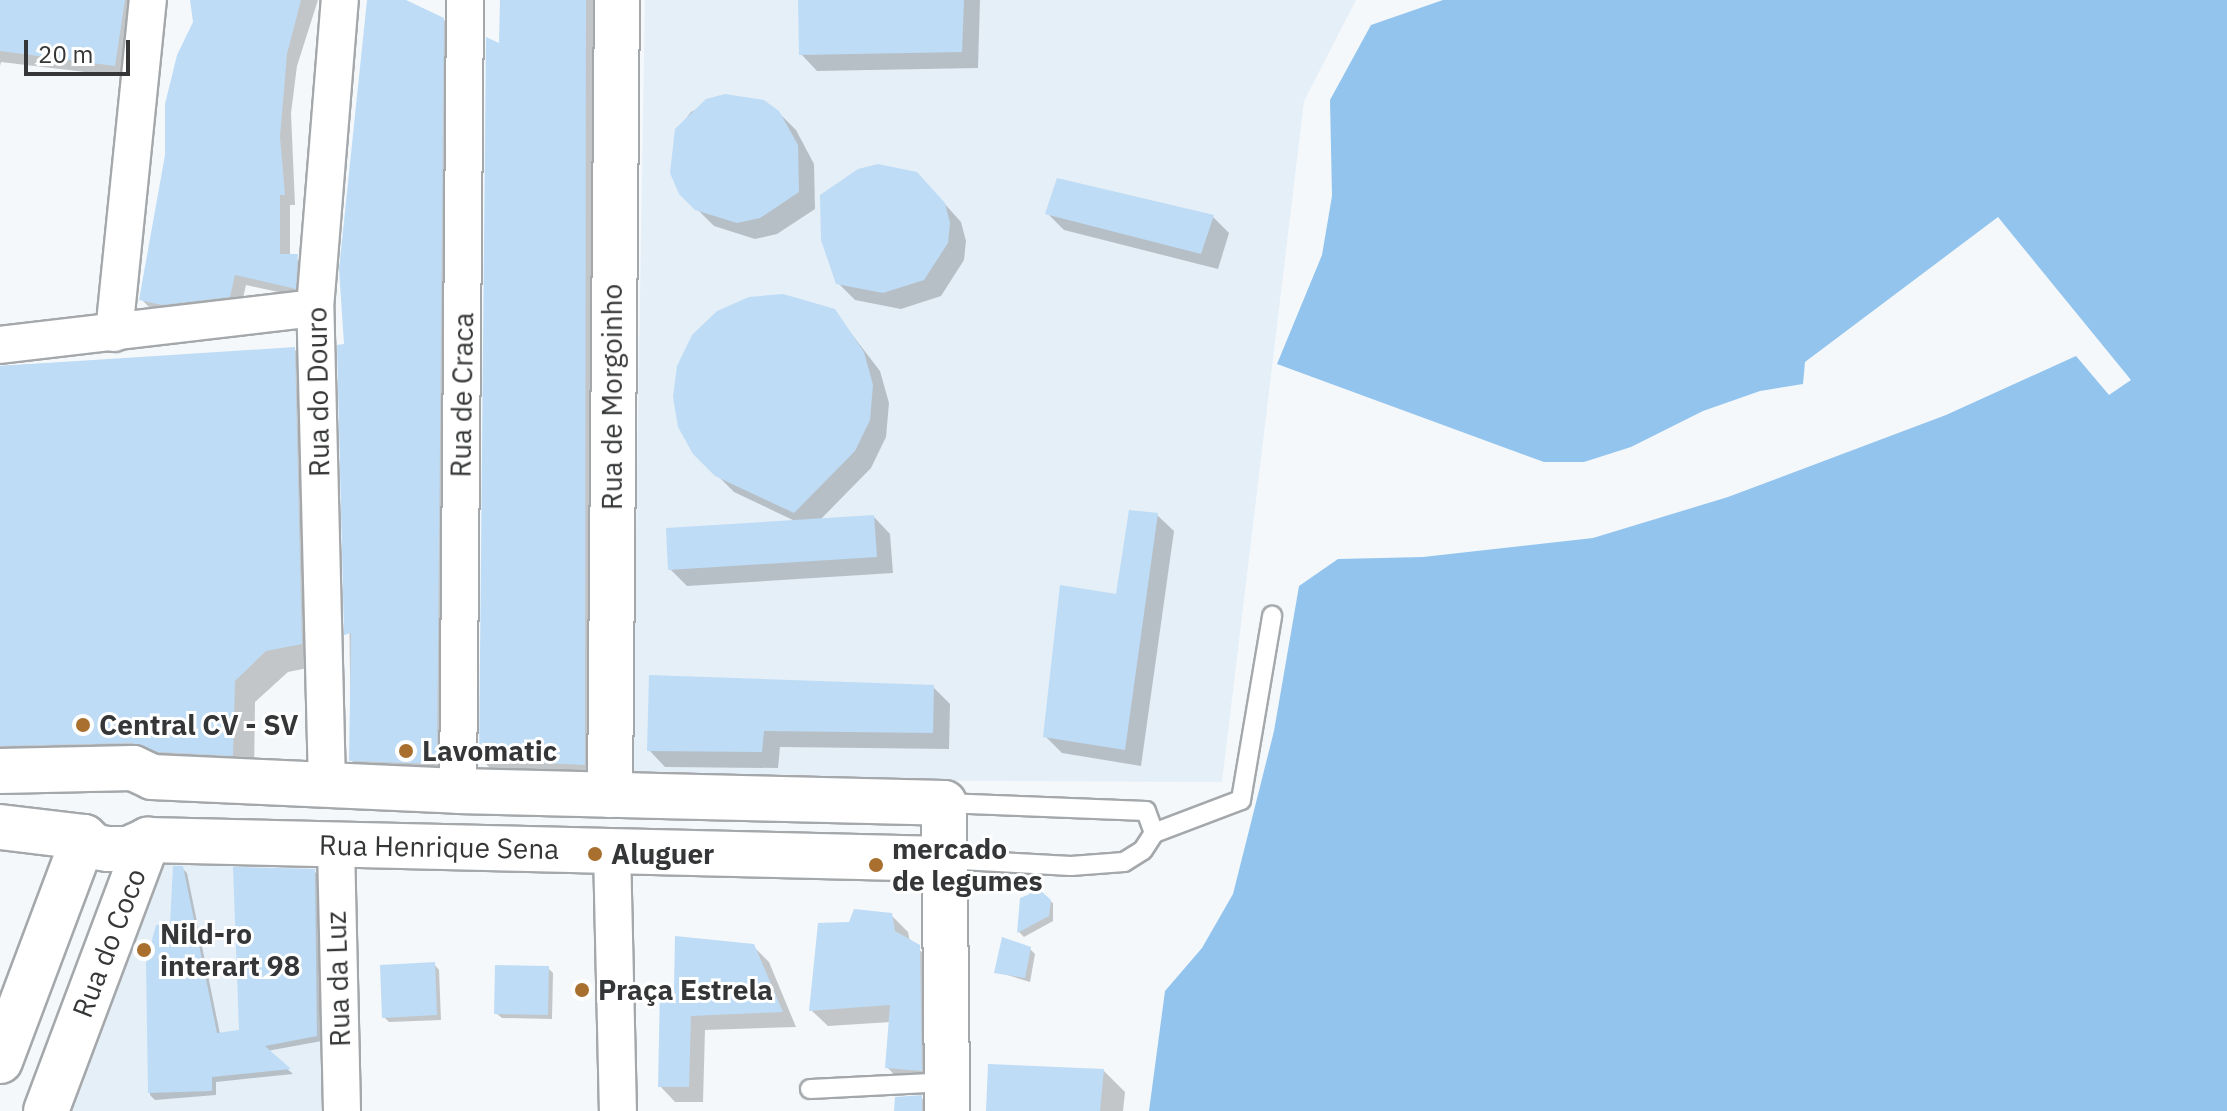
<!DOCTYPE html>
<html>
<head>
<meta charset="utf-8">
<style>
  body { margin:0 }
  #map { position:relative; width:2227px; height:1111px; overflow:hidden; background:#f4f8fb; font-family:"IBM Plex Sans",sans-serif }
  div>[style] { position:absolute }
  .built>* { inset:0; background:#e5eff8 }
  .water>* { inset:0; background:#92c4ee }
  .shadow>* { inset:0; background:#0003 }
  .building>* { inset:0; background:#bedcf5 }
  .roads { filter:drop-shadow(2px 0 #a5a8ab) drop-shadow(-2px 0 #a5a8ab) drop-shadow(0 2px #a5a8ab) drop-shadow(0 -2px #a5a8ab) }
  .service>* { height:18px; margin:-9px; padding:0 9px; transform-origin:9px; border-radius:9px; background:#fff }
  .minor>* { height:36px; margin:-18px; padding:0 18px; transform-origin:18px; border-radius:18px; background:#fff }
  .tertiary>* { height:44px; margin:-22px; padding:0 22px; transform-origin:22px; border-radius:22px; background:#fff }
  .secondary>* { height:44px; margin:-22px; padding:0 22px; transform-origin:22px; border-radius:22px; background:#fff }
  .primary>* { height:44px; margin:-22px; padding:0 22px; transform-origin:22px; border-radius:22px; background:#fff }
  .dots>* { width:22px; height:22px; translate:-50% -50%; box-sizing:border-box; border:4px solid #fff; border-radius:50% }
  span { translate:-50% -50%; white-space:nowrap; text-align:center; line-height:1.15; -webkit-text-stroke:6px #fff; paint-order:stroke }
  .street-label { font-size:28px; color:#353637 }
  .poi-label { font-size:28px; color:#353637; font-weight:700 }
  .left { translate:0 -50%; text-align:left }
  .scale { position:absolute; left:24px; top:40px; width:106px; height:36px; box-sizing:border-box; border:4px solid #353637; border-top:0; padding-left:10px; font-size:24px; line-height:28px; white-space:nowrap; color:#353637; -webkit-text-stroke:6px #fff; paint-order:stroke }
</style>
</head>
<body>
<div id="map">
  <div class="built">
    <i style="clip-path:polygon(645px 0,1356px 0,1304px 101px,1222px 782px,632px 779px)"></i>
    <i style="clip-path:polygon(159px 857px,321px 866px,326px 1111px,67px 1111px)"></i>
  </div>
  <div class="water">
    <i style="clip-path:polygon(1443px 0,2227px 0,2227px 1111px,1149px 1111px,1165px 991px,1202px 948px,1233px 894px,1274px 731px,1299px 586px,1338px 559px,1423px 557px,1593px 538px,1728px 497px,1946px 415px,2076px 356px,2109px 395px,2131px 380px,1998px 217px,1805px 362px,1803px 384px,1760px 391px,1703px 411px,1631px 447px,1584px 462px,1544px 462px,1277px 364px,1322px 255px,1332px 196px,1330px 100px,1371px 25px)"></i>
  </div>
  <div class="shadow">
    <i style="clip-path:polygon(0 0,139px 0,127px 77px,1px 62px,0 66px)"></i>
    <i style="clip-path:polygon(200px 0,318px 0,297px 66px,291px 113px,295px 205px,290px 205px,290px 256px,308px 267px,306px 298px,246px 285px,241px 307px,152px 310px,141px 299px,203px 4px)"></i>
    <i style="clip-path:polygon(369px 0,401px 0,443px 19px,465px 41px,458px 785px,373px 782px,351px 760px,346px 346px)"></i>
    <i style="clip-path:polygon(502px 0,605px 0,605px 785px,502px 780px,481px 759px)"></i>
    <i style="clip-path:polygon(800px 0,980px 0,978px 68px,817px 71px,801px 54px)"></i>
    <i style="clip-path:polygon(725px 96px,778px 112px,796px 130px,814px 164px,815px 209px,777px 234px,755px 239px,714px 226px,681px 193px,677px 130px,691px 112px)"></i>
    <i style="clip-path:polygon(934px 192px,961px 222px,966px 241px,964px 260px,941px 296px,901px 309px,855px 300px,838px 283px)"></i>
    <i style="clip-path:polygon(1047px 213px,1213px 217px,1229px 233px,1218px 269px,1064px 230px)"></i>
    <i style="clip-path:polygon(834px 311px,880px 371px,889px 403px,886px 437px,871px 468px,820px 520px,874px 517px,890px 534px,893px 573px,687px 586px,670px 569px,797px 522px,734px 492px,695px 453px)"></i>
    <i style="clip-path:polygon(294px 349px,316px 371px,323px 665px,288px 672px,255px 702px,254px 776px,0 761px,0 366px)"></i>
    <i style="clip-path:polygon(1157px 515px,1174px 531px,1141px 766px,1062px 753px,1045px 736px)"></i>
    <i style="clip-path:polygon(933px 687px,950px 704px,949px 749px,780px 747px,778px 768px,665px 767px,649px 750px)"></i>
    <i style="clip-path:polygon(182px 868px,187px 873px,220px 1034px,241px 1032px,314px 871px,319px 876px,322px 1041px,267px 1051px,293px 1074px,216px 1082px,216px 1095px,155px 1100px,150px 1095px,148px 963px,171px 926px)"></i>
    <i style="clip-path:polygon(1034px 891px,1053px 903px,1053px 921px,1024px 937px,1019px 932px,1022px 899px)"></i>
    <i style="clip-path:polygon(891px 915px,908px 932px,910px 942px,936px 964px,938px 1087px,903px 1084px,887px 1067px,891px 1022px,828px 1026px,811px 1010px,851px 924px)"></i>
    <i style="clip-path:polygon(753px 946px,769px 962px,796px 1027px,705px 1030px,703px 1102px,675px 1102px,660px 1086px,676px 991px)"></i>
    <i style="clip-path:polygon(1030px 949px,1035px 954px,1030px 982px,997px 972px)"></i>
    <i style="clip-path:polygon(434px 964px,439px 970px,441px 1020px,389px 1022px,384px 1017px)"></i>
    <i style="clip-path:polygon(548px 968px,553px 973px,552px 1019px,502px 1018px,496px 1013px)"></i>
    <i style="clip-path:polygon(1104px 1071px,1125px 1092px,1123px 1111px,988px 1111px)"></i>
    <i style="clip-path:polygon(921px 1097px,933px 1111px,896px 1111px)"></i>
  </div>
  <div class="building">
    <i style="clip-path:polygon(0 0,125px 0,115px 66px,0 51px)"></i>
    <i style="clip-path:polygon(190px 0,301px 0,287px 54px,280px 137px,285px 195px,280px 195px,280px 254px,298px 254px,296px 289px,235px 275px,230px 297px,162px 305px,139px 300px,165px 155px,165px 104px,177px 55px,193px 22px)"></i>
    <i style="clip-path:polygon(367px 0,406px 0,444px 18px,437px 764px,349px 761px,351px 633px,344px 635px,337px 345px,344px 344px,339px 269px)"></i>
    <i style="clip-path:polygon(500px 0,586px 0,585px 765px,479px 760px,486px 37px,499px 43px)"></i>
    <i style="clip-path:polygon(798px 0,964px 0,962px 52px,799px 55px)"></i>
    <i style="clip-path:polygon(725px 94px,764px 100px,779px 111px,798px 145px,799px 192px,760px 218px,737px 223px,695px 210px,679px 194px,670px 173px,675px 129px,706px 99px)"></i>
    <i style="clip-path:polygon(878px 164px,917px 172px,945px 203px,950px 223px,948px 243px,924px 280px,883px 293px,836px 284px,821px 240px,820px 195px,858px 169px)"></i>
    <i style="clip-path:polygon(1057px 178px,1214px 215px,1201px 254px,1045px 214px)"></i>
    <i style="clip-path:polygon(783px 294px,835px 309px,864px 352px,873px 385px,870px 420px,855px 451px,794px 513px,715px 476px,693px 454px,678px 427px,673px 397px,677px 366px,692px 335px,717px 311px,749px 297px)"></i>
    <i style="clip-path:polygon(295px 347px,302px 644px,266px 651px,235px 681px,233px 756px,158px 752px,132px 743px,0 746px,0 366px)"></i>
    <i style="clip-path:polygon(1129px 510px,1158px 513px,1125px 750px,1043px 737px,1060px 585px,1116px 594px)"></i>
    <i style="clip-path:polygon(874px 515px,877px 557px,668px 570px,666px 528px)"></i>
    <i style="clip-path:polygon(649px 675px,934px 685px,933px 733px,764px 731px,762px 752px,647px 751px)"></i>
    <i style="clip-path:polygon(173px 866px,183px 866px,217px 1033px,239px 1030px,233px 867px,315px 869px,317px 1036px,265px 1046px,291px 1069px,212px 1077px,212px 1091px,148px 1093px,146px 963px,156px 925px,170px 924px)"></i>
    <i style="clip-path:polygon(1040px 890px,1051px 900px,1049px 916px,1017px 933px,1020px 898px)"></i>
    <i style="clip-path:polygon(854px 909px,892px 913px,895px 931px,920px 945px,922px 1071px,885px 1068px,890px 1005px,809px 1011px,818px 923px,849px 922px)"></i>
    <i style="clip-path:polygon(675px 936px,754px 944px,783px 1012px,691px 1016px,689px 1087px,658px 1087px,660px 988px,674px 989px)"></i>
    <i style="clip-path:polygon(1002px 937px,1031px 947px,1025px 978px,994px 973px)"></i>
    <i style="clip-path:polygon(435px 962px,437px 1015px,382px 1018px,380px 965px)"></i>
    <i style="clip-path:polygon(495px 965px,549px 966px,548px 1015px,494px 1014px)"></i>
    <i style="clip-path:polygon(988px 1064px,1104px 1069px,1100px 1111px,986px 1111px)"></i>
    <i style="clip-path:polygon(922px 1095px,922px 1111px,894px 1111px,895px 1097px)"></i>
  </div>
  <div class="roads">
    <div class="service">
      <i style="left:944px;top:803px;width:202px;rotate:2.3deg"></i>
      <i style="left:1146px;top:811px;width:23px;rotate:70deg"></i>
      <i style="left:943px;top:859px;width:128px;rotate:3.1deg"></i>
      <i style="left:1071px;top:866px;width:53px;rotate:-4.3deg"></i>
      <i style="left:1124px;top:862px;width:22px;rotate:-32deg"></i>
      <i style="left:1143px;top:850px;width:20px;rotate:-57deg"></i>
      <i style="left:1154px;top:833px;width:93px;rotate:-20.8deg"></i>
      <i style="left:1241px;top:800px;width:187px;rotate:-80.4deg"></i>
      <i style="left:810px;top:1089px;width:137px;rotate:-2.9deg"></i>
    </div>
    <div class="minor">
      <i style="left:114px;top:333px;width:335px;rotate:-84.2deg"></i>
      <i style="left:0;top:345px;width:317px;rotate:-6.7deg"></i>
      <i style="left:327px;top:785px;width:477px;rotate:-91.4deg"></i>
      <i style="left:315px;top:308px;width:309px;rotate:-85.4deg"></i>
      <i style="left:458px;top:791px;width:791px;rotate:-89.49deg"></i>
      <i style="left:336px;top:846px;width:265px;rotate:88.7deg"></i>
      <i style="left:612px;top:849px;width:262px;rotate:88.7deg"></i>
    </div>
    <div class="tertiary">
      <i style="left:0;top:1061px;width:239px;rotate:-69.4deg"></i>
      <i style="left:46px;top:1111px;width:290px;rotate:-69.4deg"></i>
    </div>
    <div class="secondary">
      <i style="left:0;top:771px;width:133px;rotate:-1.3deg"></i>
      <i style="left:133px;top:768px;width:21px;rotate:25deg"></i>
      <i style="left:152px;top:777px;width:306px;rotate:2.6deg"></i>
      <i style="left:458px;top:791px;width:486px;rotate:1.4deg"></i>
      <i style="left:944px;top:803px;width:308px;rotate:89.4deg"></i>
      <i style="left:0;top:827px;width:85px;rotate:6.8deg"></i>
      <i style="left:84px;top:837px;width:15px;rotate:42deg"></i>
      <i style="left:95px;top:847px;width:13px;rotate:9deg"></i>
      <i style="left:108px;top:849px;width:20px"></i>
      <i style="left:128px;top:849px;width:22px;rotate:-24deg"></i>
      <i style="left:148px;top:840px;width:795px;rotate:1.37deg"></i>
    </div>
    <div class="primary">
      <i style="left:610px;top:795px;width:795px;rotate:-89.5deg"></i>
    </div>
  </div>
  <div class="dots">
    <i style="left:83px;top:725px;background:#a96f2e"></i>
    <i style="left:406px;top:751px;background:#a96f2e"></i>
    <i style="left:595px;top:854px;background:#a96f2e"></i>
    <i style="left:876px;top:865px;background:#a96f2e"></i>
    <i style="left:144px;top:950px;background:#a96f2e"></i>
    <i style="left:582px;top:990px;background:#a96f2e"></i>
  </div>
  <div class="street-label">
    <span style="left:318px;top:392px;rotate:-91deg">Rua do Douro</span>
    <span style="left:462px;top:395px;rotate:-89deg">Rua de Craca</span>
    <span style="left:612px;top:397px;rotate:-90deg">Rua de Morgoinho</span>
    <span style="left:439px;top:847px;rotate:1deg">Rua Henrique Sena</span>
    <span style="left:109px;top:943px;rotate:-69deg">Rua do Coco</span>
    <span style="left:338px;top:979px;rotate:-92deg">Rua da Luz</span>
  </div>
  <div class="poi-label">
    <span class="left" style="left:99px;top:725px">Central CV - SV</span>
    <span class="left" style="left:422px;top:751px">Lavomatic</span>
    <span class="left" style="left:892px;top:865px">mercado<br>de legumes</span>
    <span class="left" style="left:611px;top:854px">Aluguer</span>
    <span class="left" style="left:160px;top:950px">Nild-ro<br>interart 98</span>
    <span class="left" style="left:598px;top:990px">Praça Estrela</span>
  </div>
  <div class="scale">20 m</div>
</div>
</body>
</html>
